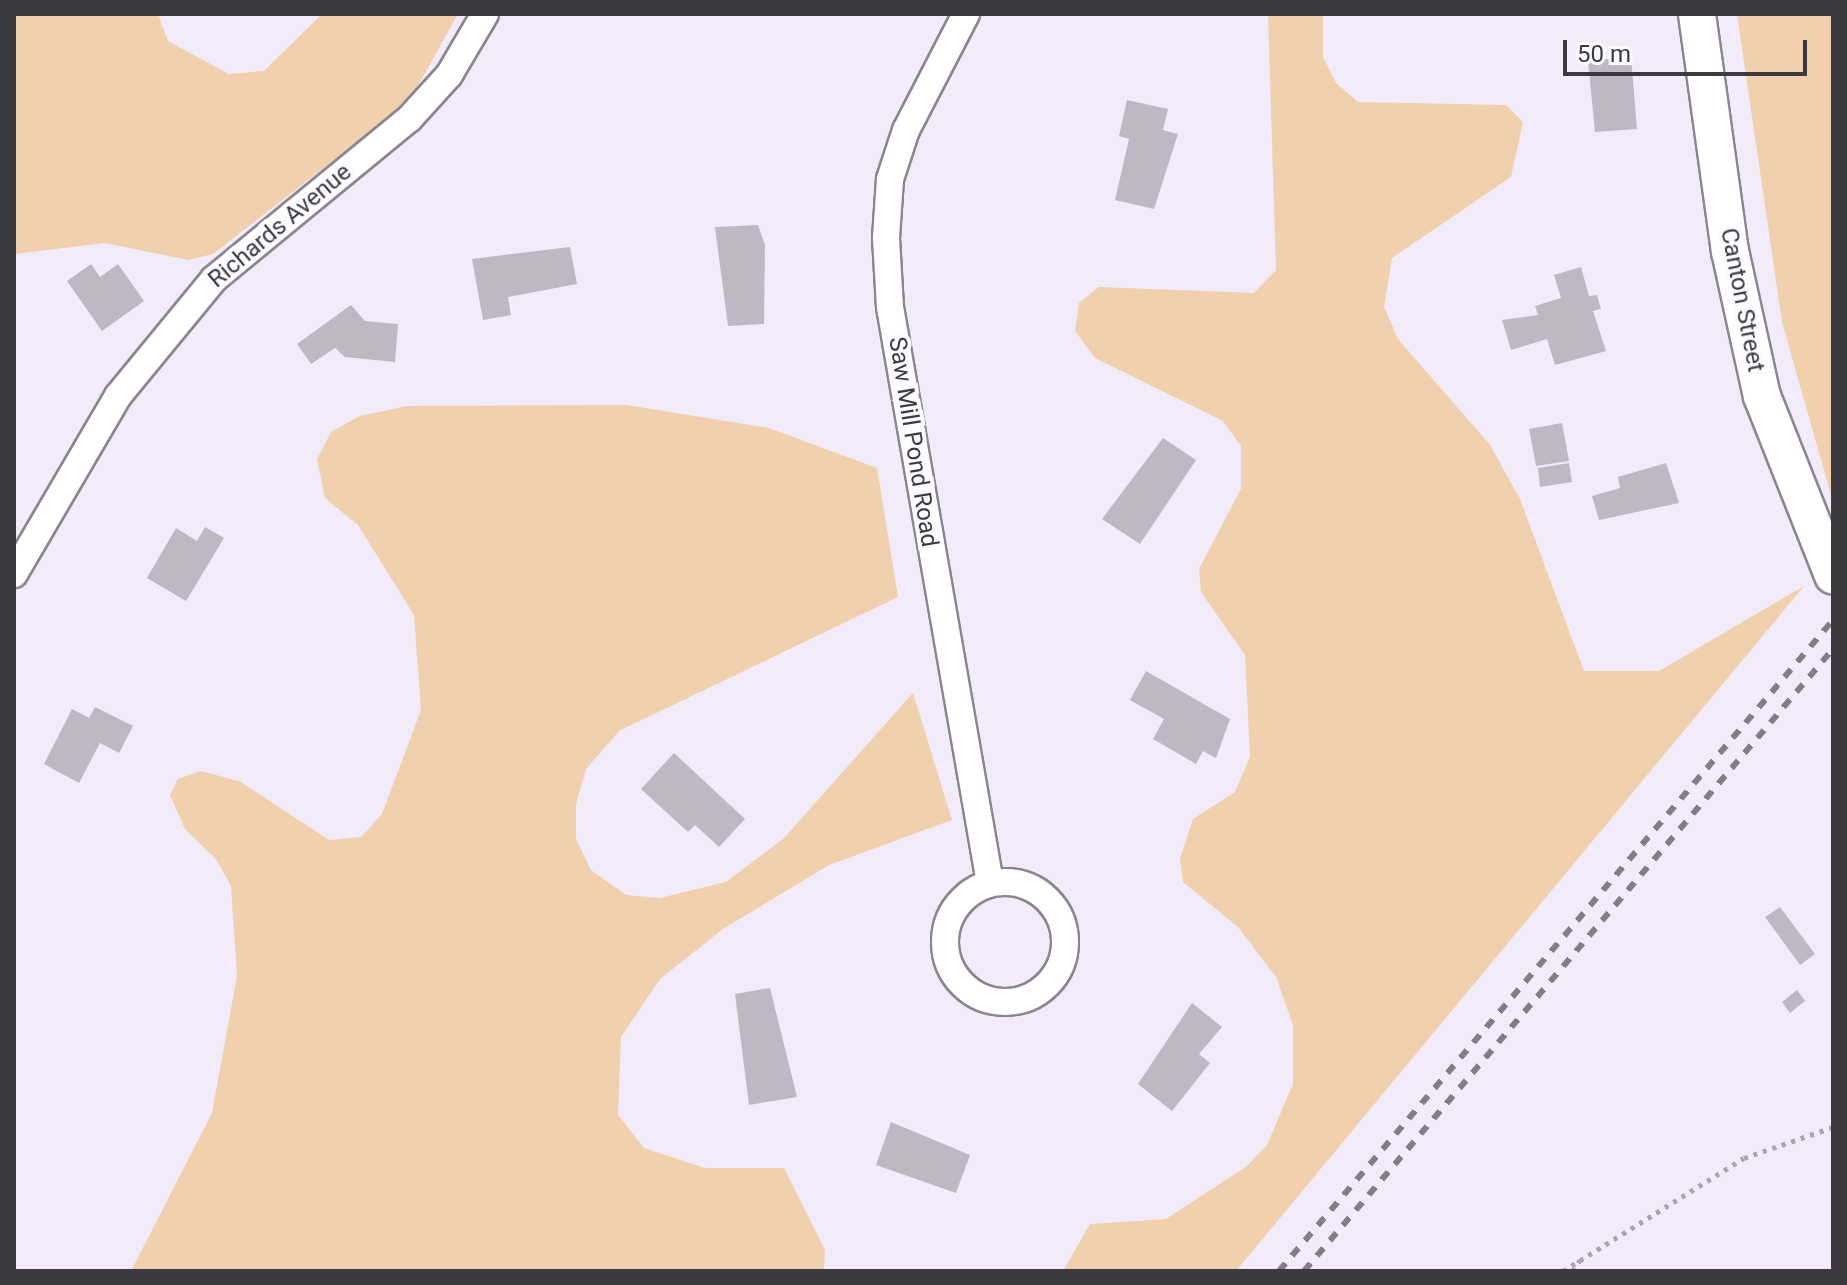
<!DOCTYPE html>
<html>
<head>
<meta charset="utf-8">
<style>
  body { margin:0 }
  #map { position:relative; width:1847px; height:1285px; overflow:hidden; background:#f2ebf9; font-family:Roboto,sans-serif }
  div>[style] { position:absolute }
  .green>* { inset:0; background:#f1d0ad }
  .building>* { inset:0; background:#beb8c5 }
  .path>* { height:5px; margin-top:-2.5px; transform-origin:0; background:repeating-linear-gradient(90deg,#a9a4ae 0 4px,transparent 0 10px) }
  .roads { filter:drop-shadow(2px 0 #8b8591) drop-shadow(-2px 0 #8b8591) drop-shadow(0 2px #8b8591) drop-shadow(0 -2px #8b8591) }
  .street>* { height:26px; margin:-13px; padding:0 13px; transform-origin:13px; border-radius:13px; background:#fff }
  .street>.ring { margin:-13px; padding:0; box-sizing:content-box; background:none; border:26px solid #fff; border-radius:50% }
  .secondary>* { height:36px; margin:-18px; padding:0 18px; transform-origin:18px; border-radius:18px; background:#fff }
  .rail>* { height:6px; margin-top:-3px; transform-origin:0; background:repeating-linear-gradient(90deg,#817e86 0 10px,transparent 0 20px) }
  span { translate:-50% -50%; white-space:nowrap; text-align:center; line-height:1.15; -webkit-text-stroke:8px #fcfbfe; paint-order:stroke }
  .street-label { font-size:24px; color:#3c3a3f }
  .frame { position:absolute; inset:0; border:16px solid #3c3a3f; pointer-events:none }
  .scale { position:absolute; left:1563px; top:40px; width:244px; height:36px; box-sizing:border-box; border:4px solid #3c3a3f; border-top:0; padding-left:10px; font-size:24px; line-height:28px; white-space:nowrap; color:#3c3a3f; -webkit-text-stroke:6px #fcfbfe; paint-order:stroke }
</style>
</head>
<body>
<div id="map">
  <div class="green">
    <i style="clip-path:polygon(14px 14px,158px 14px,168px 41px,229px 74px,264px 71px,322px 14px,458px 14px,415px 91px,379px 125px,213px 254px,188px 260px,105px 243px,14px 254px)"></i>
    <i style="clip-path:polygon(1268px 14px,1323px 14px,1323px 57px,1336px 83px,1358px 102px,1506px 105px,1523px 122px,1511px 177px,1392px 258px,1384px 307px,1398px 339px,1490px 445px,1520px 499px,1584px 671px,1659px 671px,1804px 586px,1236px 1271px,1063px 1271px,1090px 1224px,1166px 1219px,1247px 1166px,1267px 1145px,1293px 1084px,1293px 1025px,1276px 977px,1238px 927px,1183px 882px,1180px 859px,1193px 819px,1235px 792px,1250px 757px,1245px 655px,1201px 592px,1199px 569px,1241px 489px,1241px 446px,1223px 421px,1095px 358px,1075px 331px,1079px 303px,1099px 287px,1254px 293px,1276px 270px)"></i>
    <i style="clip-path:polygon(1737px 14px,1833px 14px,1833px 502px,1782px 322px)"></i>
    <i style="clip-path:polygon(627px 405px,769px 428px,877px 468px,898px 597px,619px 731px,586px 769px,576px 804px,576px 839px,591px 870px,626px 895px,660px 898px,726px 882px,784px 838px,913px 693px,952px 820px,829px 865px,723px 929px,660px 979px,621px 1037px,618px 1115px,644px 1148px,705px 1168px,784px 1168px,825px 1250px,824px 1271px,131px 1271px,212px 1113px,237px 976px,231px 886px,216px 859px,185px 829px,170px 795px,178px 779px,201px 771px,241px 782px,329px 840px,361px 837px,382px 814px,421px 710px,414px 615px,358px 525px,325px 498px,317px 459px,331px 432px,360px 416px,407px 406px)"></i>
  </div>
  <div class="building">
    <i style="clip-path:polygon(1631px 57px,1637px 129px,1595px 132px,1588px 61px)"></i>
    <i style="clip-path:polygon(1127px 100px,1168px 109px,1163px 130px,1178px 134px,1154px 209px,1115px 200px,1129px 139px,1119px 136px)"></i>
    <i style="clip-path:polygon(758px 225px,765px 245px,764px 324px,728px 326px,715px 227px)"></i>
    <i style="clip-path:polygon(570px 247px,577px 284px,508px 297px,511px 315px,483px 320px,472px 259px)"></i>
    <i style="clip-path:polygon(91px 264px,100px 277px,118px 264px,144px 301px,102px 331px,67px 281px)"></i>
    <i style="clip-path:polygon(1581px 267px,1589px 296px,1597px 295px,1601px 309px,1593px 311px,1606px 351px,1555px 365px,1547px 339px,1511px 350px,1502px 320px,1538px 315px,1535px 306px,1561px 298px,1554px 275px)"></i>
    <i style="clip-path:polygon(351px 305px,365px 321px,398px 324px,395px 362px,345px 357px,335px 348px,311px 364px,297px 344px)"></i>
    <i style="clip-path:polygon(1562px 423px,1569px 461px,1536px 466px,1529px 429px)"></i>
    <i style="clip-path:polygon(1163px 438px,1196px 460px,1140px 544px,1102px 519px)"></i>
    <i style="clip-path:polygon(1569px 463px,1572px 482px,1540px 487px,1538px 468px)"></i>
    <i style="clip-path:polygon(1666px 463px,1679px 503px,1599px 520px,1592px 496px,1620px 488px,1618px 477px)"></i>
    <i style="clip-path:polygon(205px 527px,224px 538px,186px 601px,147px 578px,176px 528px,197px 541px)"></i>
    <i style="clip-path:polygon(1146px 671px,1230px 719px,1216px 758px,1203px 751px,1196px 764px,1153px 739px,1164px 719px,1130px 700px)"></i>
    <i style="clip-path:polygon(95px 707px,133px 726px,119px 753px,100px 743px,79px 783px,44px 764px,72px 709px,89px 718px)"></i>
    <i style="clip-path:polygon(674px 753px,745px 819px,719px 847px,695px 825px,688px 832px,641px 789px)"></i>
    <i style="clip-path:polygon(1780px 907px,1815px 954px,1800px 965px,1765px 917px)"></i>
    <i style="clip-path:polygon(770px 988px,797px 1097px,749px 1105px,735px 994px)"></i>
    <i style="clip-path:polygon(1797px 990px,1805px 1001px,1790px 1013px,1782px 1002px)"></i>
    <i style="clip-path:polygon(1192px 1003px,1222px 1027px,1199px 1054px,1210px 1063px,1172px 1111px,1138px 1084px)"></i>
    <i style="clip-path:polygon(891px 1122px,970px 1155px,956px 1193px,876px 1165px)"></i>
  </div>
  <div class="path">
    <i style="left:1563px;top:1271px;width:213px;rotate:-32deg"></i>
    <i style="left:1744px;top:1158px;width:94px;rotate:-19.2deg"></i>
    <i style="left:1573px;top:1271px;width:13px;rotate:-58deg"></i>
  </div>
  <div class="roads">
    <div class="street">
      <i style="left:966px;top:14px;width:131px;rotate:117.3deg"></i>
      <i style="left:906px;top:130px;width:52px;rotate:108.1deg"></i>
      <i style="left:890px;top:179px;width:59px;rotate:93.9deg"></i>
      <i style="left:886px;top:238px;width:69px;rotate:86.7deg"></i>
      <i style="left:890px;top:307px;width:585px;rotate:80.15deg"></i>
      <i style="left:14px;top:574px;width:206px;rotate:-59.7deg"></i>
      <i style="left:118px;top:396px;width:151px;rotate:-50.6deg"></i>
      <i style="left:214px;top:279px;width:252px;rotate:-39.4deg"></i>
      <i style="left:409px;top:119px;width:59px;rotate:-47.7deg"></i>
      <i style="left:449px;top:75px;width:71px;rotate:-59.5deg"></i>
      <i class="ring" style="left:945px;top:882px;width:94px;height:94px"></i>
    </div>
    <div class="secondary">
      <i style="left:1697px;top:14px;width:239px;rotate:82.1deg"></i>
      <i style="left:1730px;top:251px;width:148px;rotate:77.6deg"></i>
      <i style="left:1762px;top:396px;width:193px;rotate:68.4deg"></i>
    </div>
  </div>
  <div class="rail">
    <i style="left:1279px;top:1271px;width:855px;rotate:-49.6deg"></i>
    <i style="left:1304px;top:1271px;width:817px;rotate:-49.62deg"></i>
  </div>
  <div class="street-label">
    <span style="left:280px;top:226px;rotate:-40deg">Richards Avenue</span>
    <span style="left:1742px;top:300px;rotate:79deg">Canton Street</span>
    <span style="left:913px;top:442px;rotate:81deg">Saw Mill Pond Road</span>
  </div>
  <div class="frame"></div>
  <div class="scale">50 m</div>
</div>
</body>
</html>
